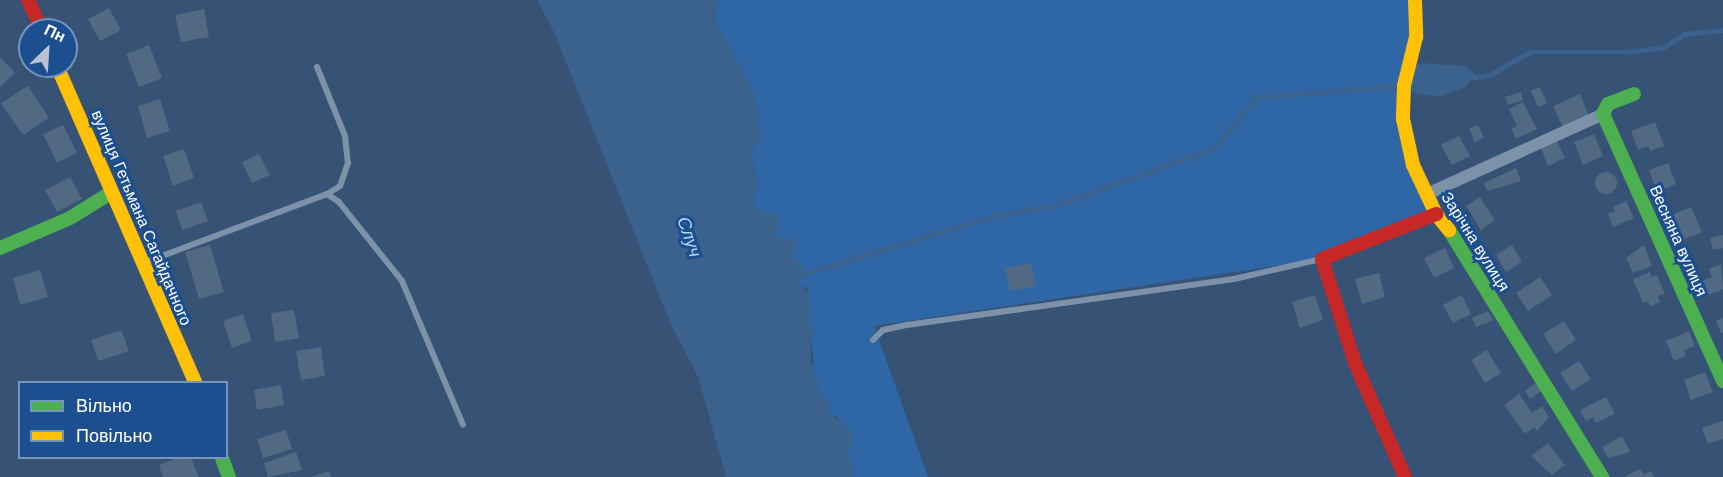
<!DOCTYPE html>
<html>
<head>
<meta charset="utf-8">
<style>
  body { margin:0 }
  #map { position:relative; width:1723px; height:477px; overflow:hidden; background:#365274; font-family:Helvetica,sans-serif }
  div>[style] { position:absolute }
  .green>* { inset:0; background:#2f66a5 }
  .water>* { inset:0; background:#3b618d }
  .stream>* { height:4.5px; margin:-2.25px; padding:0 2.25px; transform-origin:2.25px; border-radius:2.25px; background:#3b618d }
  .building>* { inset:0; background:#526984 }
  .round { border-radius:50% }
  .lane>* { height:6px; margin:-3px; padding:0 3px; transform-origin:3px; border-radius:3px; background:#7d92a8 }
  .street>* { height:12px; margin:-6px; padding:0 6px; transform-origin:6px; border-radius:6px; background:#7d92a8 }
  .fast>* { height:14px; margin:-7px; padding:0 7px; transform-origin:7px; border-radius:7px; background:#4caf50 }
  .slow>* { height:14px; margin:-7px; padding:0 7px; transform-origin:7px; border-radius:7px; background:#ffc107 }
  .jam>* { height:14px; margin:-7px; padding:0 7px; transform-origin:7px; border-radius:7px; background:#c62828 }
  span { translate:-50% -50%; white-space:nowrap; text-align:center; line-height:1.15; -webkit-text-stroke:6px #1b4f8f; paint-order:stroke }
  .street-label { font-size:16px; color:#fff }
  .water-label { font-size:18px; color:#b5d3f5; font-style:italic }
  .legend { position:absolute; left:18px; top:381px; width:210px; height:78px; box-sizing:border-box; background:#1b4f8f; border:2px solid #7695bc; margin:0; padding:8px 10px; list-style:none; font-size:18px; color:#fff }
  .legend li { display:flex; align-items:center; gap:12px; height:30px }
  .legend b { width:30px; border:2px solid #7695bc }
  .north { position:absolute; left:18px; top:18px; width:60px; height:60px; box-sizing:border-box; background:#1b4f8f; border:2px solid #7695bc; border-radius:50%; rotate:25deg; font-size:16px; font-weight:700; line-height:24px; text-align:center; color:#fff }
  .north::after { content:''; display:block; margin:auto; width:21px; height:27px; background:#b9c2ce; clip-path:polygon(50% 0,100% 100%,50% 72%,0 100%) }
</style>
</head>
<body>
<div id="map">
  <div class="green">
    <i style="clip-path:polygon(717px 0,1415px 0,1403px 119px,1436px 214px,1322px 259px,874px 326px,928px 477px,854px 477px,838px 418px,830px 414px,828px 403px,816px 388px,818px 382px,811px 368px,814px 362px,807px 318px,808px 289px,796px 283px,791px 255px,793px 249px,777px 236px,772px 216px,758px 210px,753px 202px,758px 183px,751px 153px,762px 137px,756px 120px,759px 114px,752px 90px,715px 21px)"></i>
  </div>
  <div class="water">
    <i style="clip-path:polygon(537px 0,717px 0,715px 21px,752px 90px,759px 114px,756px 120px,762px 137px,751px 153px,758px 184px,753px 202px,758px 210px,779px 216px,777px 236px,795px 241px,798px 247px,791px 255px,805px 268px,794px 277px,810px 295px,808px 301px,812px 313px,807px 318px,814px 332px,810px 340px,811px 368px,818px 382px,816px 388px,828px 403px,830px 414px,850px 430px,854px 441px,846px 451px,853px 465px,854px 477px,726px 477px,698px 377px,671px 325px,554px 32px)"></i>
    <i style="clip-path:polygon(1422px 63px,1465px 66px,1475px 74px,1466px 87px,1439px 97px,1411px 92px,1413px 66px)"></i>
  </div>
  <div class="stream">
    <i style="left:1469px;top:78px;width:21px;rotate:-8deg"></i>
    <i style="left:1490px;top:75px;width:46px;rotate:-29.9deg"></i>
    <i style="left:1530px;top:52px;width:96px"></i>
    <i style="left:1626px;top:52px;width:38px;rotate:-7deg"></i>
    <i style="left:1664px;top:47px;width:25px;rotate:-32deg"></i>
    <i style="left:1685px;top:34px;width:38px;rotate:-6deg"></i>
    <i style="left:794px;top:277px;width:208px;rotate:-17deg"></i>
    <i style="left:993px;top:216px;width:62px;rotate:-9.3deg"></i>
    <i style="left:1054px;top:206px;width:171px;rotate:-19.8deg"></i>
    <i style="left:1215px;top:148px;width:65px;rotate:-51.2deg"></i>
    <i style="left:1256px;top:97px;width:141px;rotate:-4.5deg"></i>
  </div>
  <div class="building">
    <i style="clip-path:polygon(109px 8px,121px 30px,100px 41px,88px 19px)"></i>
    <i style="clip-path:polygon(204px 9px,209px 37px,181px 42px,175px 15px)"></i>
    <i style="clip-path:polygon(149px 45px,162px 78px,139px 87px,126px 54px)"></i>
    <i style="clip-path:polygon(0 57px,15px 73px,0 87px)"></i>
    <i style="clip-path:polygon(28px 86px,49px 118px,23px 135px,1px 103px)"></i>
    <i style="clip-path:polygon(1540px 87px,1547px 103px,1538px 107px,1531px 91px)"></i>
    <i style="clip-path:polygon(1521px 92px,1523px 100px,1508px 105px,1505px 97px)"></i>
    <i style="clip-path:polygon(1580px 94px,1589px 116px,1563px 128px,1553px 106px)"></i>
    <i style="clip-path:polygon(160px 99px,170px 131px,147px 138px,138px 106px)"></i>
    <i style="clip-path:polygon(1523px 102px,1537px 129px,1516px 139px,1511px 129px,1517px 126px,1509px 109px)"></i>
    <i style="clip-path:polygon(1655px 122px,1664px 146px,1650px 151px,1648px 146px,1638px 150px,1631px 131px)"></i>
    <i style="clip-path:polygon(63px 125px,77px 153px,57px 163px,43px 134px)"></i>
    <i style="clip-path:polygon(1478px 125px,1484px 138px,1475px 142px,1469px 128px)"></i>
    <i style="clip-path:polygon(1594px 134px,1603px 156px,1583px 165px,1574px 142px)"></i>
    <i style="clip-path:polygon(1459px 136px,1470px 156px,1452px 165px,1441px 145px)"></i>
    <i style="clip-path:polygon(1557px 141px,1565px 158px,1548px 166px,1541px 148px)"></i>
    <i style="clip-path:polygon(184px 149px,194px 178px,173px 186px,163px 156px)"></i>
    <i style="clip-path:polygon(259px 154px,270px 175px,252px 183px,242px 162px)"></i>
    <i style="clip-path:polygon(1668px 163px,1676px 184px,1657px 192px,1649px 170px)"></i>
    <i style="clip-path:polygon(1516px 168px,1521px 181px,1487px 191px,1484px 183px)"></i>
    <i class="round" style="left:1595px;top:172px;width:22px;height:22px"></i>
    <i style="clip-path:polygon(70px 177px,82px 199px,57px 212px,45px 190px)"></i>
    <i style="clip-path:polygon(1480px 197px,1495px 220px,1481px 230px,1466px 206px)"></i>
    <i style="clip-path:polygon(1626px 201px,1634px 218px,1613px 227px,1608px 214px,1615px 212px,1613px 207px)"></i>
    <i style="clip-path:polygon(201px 202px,208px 221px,182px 230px,176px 211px)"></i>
    <i style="clip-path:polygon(1691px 207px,1702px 232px,1680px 241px,1669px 216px)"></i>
    <i style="clip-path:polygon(1723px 235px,1723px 248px,1713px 250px,1710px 238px)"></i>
    <i style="clip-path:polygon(210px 245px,224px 292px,199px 299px,185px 252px)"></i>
    <i style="clip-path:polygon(1512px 245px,1522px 262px,1506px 272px,1496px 255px)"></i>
    <i style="clip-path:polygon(1644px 245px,1652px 266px,1633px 273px,1626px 258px)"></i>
    <i style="clip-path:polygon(1445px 248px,1454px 268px,1434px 278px,1424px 258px)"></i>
    <i style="clip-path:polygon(1031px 263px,1036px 286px,1010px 291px,1005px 268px)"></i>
    <i style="clip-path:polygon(1721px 264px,1723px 289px,1704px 297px,1699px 282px,1712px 277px,1709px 269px)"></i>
    <i style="clip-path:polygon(40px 270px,48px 297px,20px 305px,13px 278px)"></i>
    <i style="clip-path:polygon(1650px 272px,1652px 277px,1657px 275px,1665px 294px,1658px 296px,1660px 302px,1650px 306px,1648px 301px,1643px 303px,1633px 279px)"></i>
    <i style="clip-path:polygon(1379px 273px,1385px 297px,1362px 304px,1355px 279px)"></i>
    <i style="clip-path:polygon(1540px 277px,1552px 295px,1528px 311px,1516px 293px)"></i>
    <i style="clip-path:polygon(1315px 295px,1323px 320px,1300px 328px,1292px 302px)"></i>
    <i style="clip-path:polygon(1462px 295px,1471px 314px,1453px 323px,1443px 305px)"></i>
    <i style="clip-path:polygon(294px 310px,299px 338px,275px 342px,271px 313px)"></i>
    <i style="clip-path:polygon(1488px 311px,1493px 320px,1476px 327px,1472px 318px)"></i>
    <i style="clip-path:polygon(243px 314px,252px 341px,232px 348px,223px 321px)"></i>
    <i style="clip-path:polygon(1723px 318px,1723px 333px,1721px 333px,1716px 321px)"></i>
    <i style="clip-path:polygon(1564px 321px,1576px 340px,1556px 354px,1543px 334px)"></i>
    <i style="clip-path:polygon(121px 330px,129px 351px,98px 361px,91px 340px)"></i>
    <i style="clip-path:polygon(1689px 331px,1695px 346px,1684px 350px,1686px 356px,1674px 361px,1666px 341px)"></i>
    <i style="clip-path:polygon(321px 347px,325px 376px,301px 380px,296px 351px)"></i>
    <i style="clip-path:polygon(1487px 350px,1501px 373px,1485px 383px,1471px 360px)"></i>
    <i style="clip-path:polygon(1579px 361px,1591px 379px,1572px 391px,1560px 373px)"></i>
    <i style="clip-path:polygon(1705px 372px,1713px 392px,1691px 400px,1684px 380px)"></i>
    <i style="clip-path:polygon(1538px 381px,1544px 389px,1530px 399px,1525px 391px)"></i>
    <i style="clip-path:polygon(281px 385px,284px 405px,257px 410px,254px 390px)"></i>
    <i style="clip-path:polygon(1519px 394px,1532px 413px,1542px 406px,1549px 417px,1537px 431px,1534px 427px,1525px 434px,1504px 405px)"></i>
    <i style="clip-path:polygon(1606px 397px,1615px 414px,1596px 423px,1593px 417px,1586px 421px,1580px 410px)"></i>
    <i style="clip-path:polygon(1723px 421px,1723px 439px,1708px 444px,1702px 428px)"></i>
    <i style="clip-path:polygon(286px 430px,292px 449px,263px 458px,257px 439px)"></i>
    <i style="clip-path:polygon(1622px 436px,1630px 452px,1608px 458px,1602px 447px)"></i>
    <i style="clip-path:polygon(1548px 443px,1565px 465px,1552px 475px,1531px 456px)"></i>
    <i style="clip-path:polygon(296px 452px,302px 470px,268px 477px,264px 463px)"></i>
    <i style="clip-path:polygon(177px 458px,191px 458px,199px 477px,163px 477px,159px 465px)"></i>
    <i style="clip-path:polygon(1640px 469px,1644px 475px,1651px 471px,1654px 477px,1624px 477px)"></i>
    <i style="clip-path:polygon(329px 471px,331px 477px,311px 477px)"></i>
  </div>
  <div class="lane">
    <i style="left:317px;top:67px;width:74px;rotate:67.9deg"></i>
    <i style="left:345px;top:136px;width:27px;rotate:84deg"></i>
    <i style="left:348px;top:163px;width:24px;rotate:109deg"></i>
    <i style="left:340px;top:186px;width:15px;rotate:148deg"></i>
    <i style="left:146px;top:262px;width:193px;rotate:-20.6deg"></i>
    <i style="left:327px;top:194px;width:14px;rotate:34deg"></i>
    <i style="left:339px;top:202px;width:101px;rotate:51.4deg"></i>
    <i style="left:402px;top:281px;width:156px;rotate:67deg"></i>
    <i style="left:873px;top:340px;width:14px;rotate:-45deg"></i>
    <i style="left:883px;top:330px;width:25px;rotate:-12deg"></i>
    <i style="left:907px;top:325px;width:330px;rotate:-8deg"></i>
    <i style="left:1234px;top:279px;width:89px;rotate:-12.9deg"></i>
  </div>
  <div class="street">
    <i style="left:1427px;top:194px;width:193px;rotate:-24.4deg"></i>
  </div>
  <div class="fast">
    <i style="left:1634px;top:94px;width:28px;rotate:159deg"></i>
    <i style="left:1608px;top:104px;width:11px;rotate:117deg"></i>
    <i style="left:1603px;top:114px;width:293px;rotate:65.8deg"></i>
    <i style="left:1449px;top:230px;width:291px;rotate:58.2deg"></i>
    <i style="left:0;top:248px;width:76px;rotate:-23.2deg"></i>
    <i style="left:70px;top:218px;width:49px;rotate:-31.8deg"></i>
    <i style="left:222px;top:458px;width:20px;rotate:70deg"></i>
  </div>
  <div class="slow">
    <i style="left:1415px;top:0;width:37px;rotate:88deg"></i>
    <i style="left:1416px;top:37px;width:50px;rotate:103.8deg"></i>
    <i style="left:1404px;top:86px;width:33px;rotate:92deg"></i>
    <i style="left:1403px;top:119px;width:47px;rotate:77.7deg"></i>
    <i style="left:1413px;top:165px;width:54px;rotate:64.9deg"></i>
    <i style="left:1436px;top:214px;width:21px;rotate:51deg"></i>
    <i style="left:57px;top:66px;width:345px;rotate:66.4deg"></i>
  </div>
  <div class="jam">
    <i style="left:28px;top:0;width:33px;rotate:65deg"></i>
    <i style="left:1405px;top:477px;width:124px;rotate:-113.7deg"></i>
    <i style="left:1355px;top:363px;width:109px;rotate:-107.6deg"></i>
    <i style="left:1322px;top:259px;width:123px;rotate:-21.5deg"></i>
  </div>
  <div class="street-label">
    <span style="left:141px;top:218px;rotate:67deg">вулиця Гетьмана Сагайдачного</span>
    <span style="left:1678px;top:241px;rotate:66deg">Весняна вулиця</span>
    <span style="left:1475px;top:242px;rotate:58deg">Зарічна вулиця</span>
  </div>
  <div class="water-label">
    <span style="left:689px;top:237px;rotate:71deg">Случ</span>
  </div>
  <ul class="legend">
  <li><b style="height:8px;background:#4caf50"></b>Вільно</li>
  <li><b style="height:8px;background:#ffc107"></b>Повільно</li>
  </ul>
  <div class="north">Пн</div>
</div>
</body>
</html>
